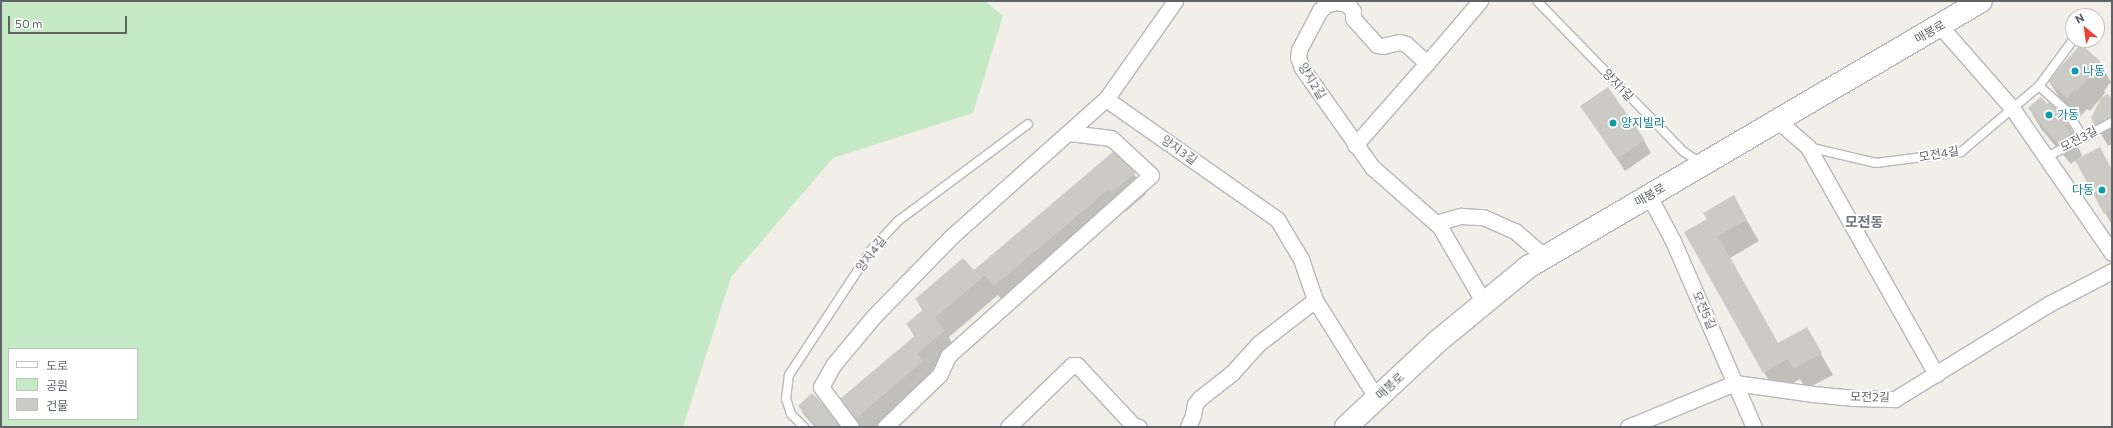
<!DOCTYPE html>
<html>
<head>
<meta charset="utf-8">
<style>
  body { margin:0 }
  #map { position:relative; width:2113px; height:428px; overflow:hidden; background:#f1efe8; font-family:Commissioner,"Noto Sans KR",sans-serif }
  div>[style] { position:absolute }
  .green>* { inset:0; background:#c5e8c5 }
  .shadow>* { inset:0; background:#0003 }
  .building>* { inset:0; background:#cccac5 }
  .roads { filter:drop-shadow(1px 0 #b5b8bc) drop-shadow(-1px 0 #b5b8bc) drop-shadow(0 1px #b5b8bc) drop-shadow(0 -1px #b5b8bc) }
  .lane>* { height:8px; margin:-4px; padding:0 4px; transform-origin:4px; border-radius:4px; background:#fff }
  .street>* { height:15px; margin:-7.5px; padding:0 7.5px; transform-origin:7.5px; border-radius:7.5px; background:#fff }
  .secondary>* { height:22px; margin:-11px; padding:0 11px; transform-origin:11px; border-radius:11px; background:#fff }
  .dots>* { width:11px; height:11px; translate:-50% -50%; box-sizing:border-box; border:2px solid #fff; border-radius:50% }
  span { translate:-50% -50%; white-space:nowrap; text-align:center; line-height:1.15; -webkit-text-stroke:3.5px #fff; paint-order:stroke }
  .street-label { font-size:12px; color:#5f6368 }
  .culture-label { font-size:12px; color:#0d838f }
  .left { translate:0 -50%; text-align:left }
  .right { translate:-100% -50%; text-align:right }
  .quarter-label { font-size:14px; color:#70757a; font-weight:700 }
  .frame { position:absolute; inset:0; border:2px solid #5f6368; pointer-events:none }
  .legend { position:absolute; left:8px; top:348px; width:130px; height:72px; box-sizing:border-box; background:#fff; border:1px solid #bfc1c3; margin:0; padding:5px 7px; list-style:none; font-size:12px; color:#5f6368 }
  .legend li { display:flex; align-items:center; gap:8px; height:20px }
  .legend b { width:20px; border:1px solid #bfc1c3 }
  .north { position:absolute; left:2065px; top:8px; width:40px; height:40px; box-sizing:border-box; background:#fff; border:1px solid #bfc1c3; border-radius:50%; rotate:331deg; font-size:11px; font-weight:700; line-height:16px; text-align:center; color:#5f6368 }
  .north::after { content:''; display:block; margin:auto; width:14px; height:18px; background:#ea4335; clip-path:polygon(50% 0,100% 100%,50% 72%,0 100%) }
  .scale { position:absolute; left:8px; top:16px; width:119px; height:18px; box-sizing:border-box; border:2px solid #5f6368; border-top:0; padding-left:5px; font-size:12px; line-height:14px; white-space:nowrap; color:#5f6368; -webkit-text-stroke:3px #fff; paint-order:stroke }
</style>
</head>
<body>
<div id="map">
  <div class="green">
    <i style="clip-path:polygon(evenodd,1px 1px,985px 1px,1003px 16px,973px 113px,833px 158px,731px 277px,683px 427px,1px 427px,1px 1px,9px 349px,137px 349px,137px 419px,9px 419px,9px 349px)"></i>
  </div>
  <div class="shadow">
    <i style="clip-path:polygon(2099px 61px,2111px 82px,2104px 91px,2105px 93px,2090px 111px,2087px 109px,2079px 118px,2062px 102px,2049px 81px)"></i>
    <i style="clip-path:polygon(2112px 100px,2112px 144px,2108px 146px,2096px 125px)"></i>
    <i style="clip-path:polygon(2051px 102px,2068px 124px,2081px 145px,2078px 147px,2082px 155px,2078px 160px,2112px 170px,2112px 225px,2076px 160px,2071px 164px,2041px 129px,2029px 108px,2046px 105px)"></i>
    <i style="clip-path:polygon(1582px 107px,1644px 141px,1651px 153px,1625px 171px)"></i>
    <i style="clip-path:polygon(1134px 174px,1146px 194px,1125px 212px,1122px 209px,1007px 306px,998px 295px,949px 337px,956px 351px,882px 427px,850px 427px,836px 404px,915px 337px,907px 324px,923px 311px,916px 299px,974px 271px)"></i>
    <i style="clip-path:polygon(1733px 197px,1759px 241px,1730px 258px,1778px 344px,1806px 328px,1833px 375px,1806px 389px,1800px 379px,1776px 393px,1685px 233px,1708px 220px)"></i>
    <i style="clip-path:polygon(812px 394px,843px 427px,815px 427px,804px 415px,799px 406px)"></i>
  </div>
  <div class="building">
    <i style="clip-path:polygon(2081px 44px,2100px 61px,2092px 70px,2094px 72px,2077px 91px,2075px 89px,2067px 98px,2048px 81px)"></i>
    <i style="clip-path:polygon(1608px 87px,1645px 140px,1617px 159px,1580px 106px)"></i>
    <i style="clip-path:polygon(2107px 94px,2112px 98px,2112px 116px,2095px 126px,2091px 118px,2101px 98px)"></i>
    <i style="clip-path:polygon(2041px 97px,2047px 104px,2051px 101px,2069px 123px,2065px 126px,2071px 133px,2058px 144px,2028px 108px)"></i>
    <i style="clip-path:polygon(2100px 147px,2112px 170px,2112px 209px,2104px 214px,2075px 160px)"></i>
    <i style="clip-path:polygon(1115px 150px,1135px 173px,1112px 192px,1109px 189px,994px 286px,985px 275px,935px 318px,945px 330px,917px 354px,923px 361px,851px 423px,835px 403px,916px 335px,906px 324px,924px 309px,915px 299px,963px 258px,974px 270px)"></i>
    <i style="clip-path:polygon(1734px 195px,1747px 220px,1718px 236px,1778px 343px,1807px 327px,1822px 353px,1793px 369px,1788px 359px,1763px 373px,1684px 232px,1707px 219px,1703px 213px)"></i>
    <i style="clip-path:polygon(812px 393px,842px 424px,839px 427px,818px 427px,798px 406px)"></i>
  </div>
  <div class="roads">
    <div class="lane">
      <i style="left:1537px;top:1px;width:211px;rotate:45.8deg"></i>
      <i style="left:1684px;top:152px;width:20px;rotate:33deg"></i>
      <i style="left:2039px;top:86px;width:38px;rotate:42deg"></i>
      <i style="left:2067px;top:111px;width:31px;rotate:59deg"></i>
      <i style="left:1808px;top:147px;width:70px;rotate:13.2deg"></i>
      <i style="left:1876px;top:163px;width:86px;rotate:-7.4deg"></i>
      <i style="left:1961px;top:152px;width:102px;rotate:-40.2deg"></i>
      <i style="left:2039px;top:86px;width:57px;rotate:-53.5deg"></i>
      <i style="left:2047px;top:157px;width:74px;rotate:-28.3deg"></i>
      <i style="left:804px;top:427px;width:18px;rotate:-135deg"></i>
      <i style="left:791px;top:414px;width:16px;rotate:-108deg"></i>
      <i style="left:786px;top:399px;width:24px;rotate:-83deg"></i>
      <i style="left:789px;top:375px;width:149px;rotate:-56.7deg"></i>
      <i style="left:871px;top:250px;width:40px;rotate:-47deg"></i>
      <i style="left:898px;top:221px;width:162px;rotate:-36.7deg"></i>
    </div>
    <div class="street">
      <i style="left:1175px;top:1px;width:120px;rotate:125.1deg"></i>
      <i style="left:1106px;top:99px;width:209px;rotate:35.1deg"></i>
      <i style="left:1277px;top:219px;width:47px;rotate:59deg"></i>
      <i style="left:1301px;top:259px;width:43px;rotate:71.1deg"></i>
      <i style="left:1315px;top:300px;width:117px;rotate:57.9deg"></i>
      <i style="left:1480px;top:1px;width:82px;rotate:130.5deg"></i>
      <i style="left:1427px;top:63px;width:28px;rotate:-138deg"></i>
      <i style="left:1406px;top:44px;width:7px;rotate:-164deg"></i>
      <i style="left:1399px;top:42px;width:16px;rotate:166deg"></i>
      <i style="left:1383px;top:46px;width:6px;rotate:-171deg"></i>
      <i style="left:1377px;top:45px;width:36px;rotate:-132deg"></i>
      <i style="left:1353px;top:18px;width:7px;rotate:-90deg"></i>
      <i style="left:1353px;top:11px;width:6px;rotate:-129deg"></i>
      <i style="left:1349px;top:6px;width:7px;rotate:-153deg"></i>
      <i style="left:1343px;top:3px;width:8px;rotate:-173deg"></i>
      <i style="left:1335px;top:2px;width:9px;rotate:162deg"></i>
      <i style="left:1326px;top:5px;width:8px;rotate:140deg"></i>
      <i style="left:1320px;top:10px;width:45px;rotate:117.7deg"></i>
      <i style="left:1299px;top:50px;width:7px;rotate:98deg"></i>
      <i style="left:1298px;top:57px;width:12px;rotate:70deg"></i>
      <i style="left:1302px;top:68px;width:121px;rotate:54.7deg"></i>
      <i style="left:1372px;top:167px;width:91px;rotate:41.4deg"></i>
      <i style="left:1440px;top:227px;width:88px;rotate:59.9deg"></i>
      <i style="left:1940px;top:26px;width:109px;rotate:48.7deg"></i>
      <i style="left:2012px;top:108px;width:176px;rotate:55.4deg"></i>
      <i style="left:1777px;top:120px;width:41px;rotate:41.1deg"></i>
      <i style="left:1808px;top:147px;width:261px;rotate:60.6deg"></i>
      <i style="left:1355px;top:145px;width:109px;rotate:-48.7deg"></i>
      <i style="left:1649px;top:196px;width:51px;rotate:61.9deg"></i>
      <i style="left:1673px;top:241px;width:203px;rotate:66.5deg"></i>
      <i style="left:1436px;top:223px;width:26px;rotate:-16deg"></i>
      <i style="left:1461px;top:216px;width:22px;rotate:3deg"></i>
      <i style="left:1483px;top:217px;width:35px;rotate:24deg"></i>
      <i style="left:1515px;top:231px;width:40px;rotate:41deg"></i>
      <i style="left:851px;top:427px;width:50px;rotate:-126.9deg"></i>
      <i style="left:821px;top:387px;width:26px;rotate:-61deg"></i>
      <i style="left:834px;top:364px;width:62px;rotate:-50.2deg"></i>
      <i style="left:874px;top:316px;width:112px;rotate:-45.7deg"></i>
      <i style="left:952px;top:236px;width:206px;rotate:-41.7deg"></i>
      <i style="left:885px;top:427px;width:76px;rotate:-43.9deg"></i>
      <i style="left:940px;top:374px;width:20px;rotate:-66deg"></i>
      <i style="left:948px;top:356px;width:272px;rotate:-41.7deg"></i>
      <i style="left:1151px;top:175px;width:54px;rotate:-137.2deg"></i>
      <i style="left:1111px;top:138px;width:42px;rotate:-173.2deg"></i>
      <i style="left:1008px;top:427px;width:89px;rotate:-44.1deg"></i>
      <i style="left:1072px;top:365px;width:5px"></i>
      <i style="left:1077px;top:365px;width:82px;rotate:47deg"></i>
      <i style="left:1133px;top:425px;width:6px;rotate:18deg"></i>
      <i style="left:1188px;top:427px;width:13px;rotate:-67deg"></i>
      <i style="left:1193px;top:415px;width:11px;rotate:-80deg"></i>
      <i style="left:1195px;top:404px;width:8px;rotate:-50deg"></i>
      <i style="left:1200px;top:398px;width:41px;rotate:-38deg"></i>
      <i style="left:1232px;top:373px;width:39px;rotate:-48deg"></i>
      <i style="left:1258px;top:344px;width:72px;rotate:-37.7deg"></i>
      <i style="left:1628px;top:427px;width:116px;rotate:-22.4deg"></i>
      <i style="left:1735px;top:383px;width:79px;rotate:8deg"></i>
      <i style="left:1813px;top:394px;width:41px;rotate:5.6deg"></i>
      <i style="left:1854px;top:398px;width:41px;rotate:1.4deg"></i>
      <i style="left:1895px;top:399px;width:181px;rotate:-31.7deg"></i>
      <i style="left:2049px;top:304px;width:71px;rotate:-27.6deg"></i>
    </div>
    <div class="secondary">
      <i style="left:1346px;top:427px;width:126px;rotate:-43.1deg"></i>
      <i style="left:1438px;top:341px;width:117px;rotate:-39.4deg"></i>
      <i style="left:1528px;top:267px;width:525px;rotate:-30.42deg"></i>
    </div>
  </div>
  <div class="dots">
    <i style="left:2075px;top:71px;background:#0f9aa8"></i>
    <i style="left:2049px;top:115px;background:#0f9aa8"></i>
    <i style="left:1613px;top:123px;background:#0f9aa8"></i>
    <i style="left:2102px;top:190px;background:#0f9aa8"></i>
  </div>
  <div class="street-label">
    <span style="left:1930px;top:32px;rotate:-30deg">매봉로</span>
    <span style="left:1312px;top:81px;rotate:58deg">양지2길</span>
    <span style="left:1618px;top:85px;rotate:46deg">양지1길</span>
    <span style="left:2079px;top:139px;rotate:-28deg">모전3길</span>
    <span style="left:1179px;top:150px;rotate:35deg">양지3길</span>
    <span style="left:1939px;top:154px;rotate:-10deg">모전4길</span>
    <span style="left:1650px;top:195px;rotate:-30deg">매봉로</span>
    <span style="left:871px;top:254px;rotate:-53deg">양지4길</span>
    <span style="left:1704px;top:310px;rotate:66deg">모전5길</span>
    <span style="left:1390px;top:386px;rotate:-43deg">매봉로</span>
    <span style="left:1870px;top:397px;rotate:1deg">모전2길</span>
  </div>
  <div class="culture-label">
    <span class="left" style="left:2083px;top:71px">나동</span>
    <span class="left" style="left:2057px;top:115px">가동</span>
    <span class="left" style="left:1621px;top:123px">양지빌라</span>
    <span class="right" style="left:2094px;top:190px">다동</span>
  </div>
  <div class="quarter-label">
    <span style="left:1864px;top:222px">모전동</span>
  </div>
  <div class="frame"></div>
  <ul class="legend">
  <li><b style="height:5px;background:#fff"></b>도로</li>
  <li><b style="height:11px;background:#c5e8c5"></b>공원</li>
  <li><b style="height:11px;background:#cccac5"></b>건물</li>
  </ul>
  <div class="north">N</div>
  <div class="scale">50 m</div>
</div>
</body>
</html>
